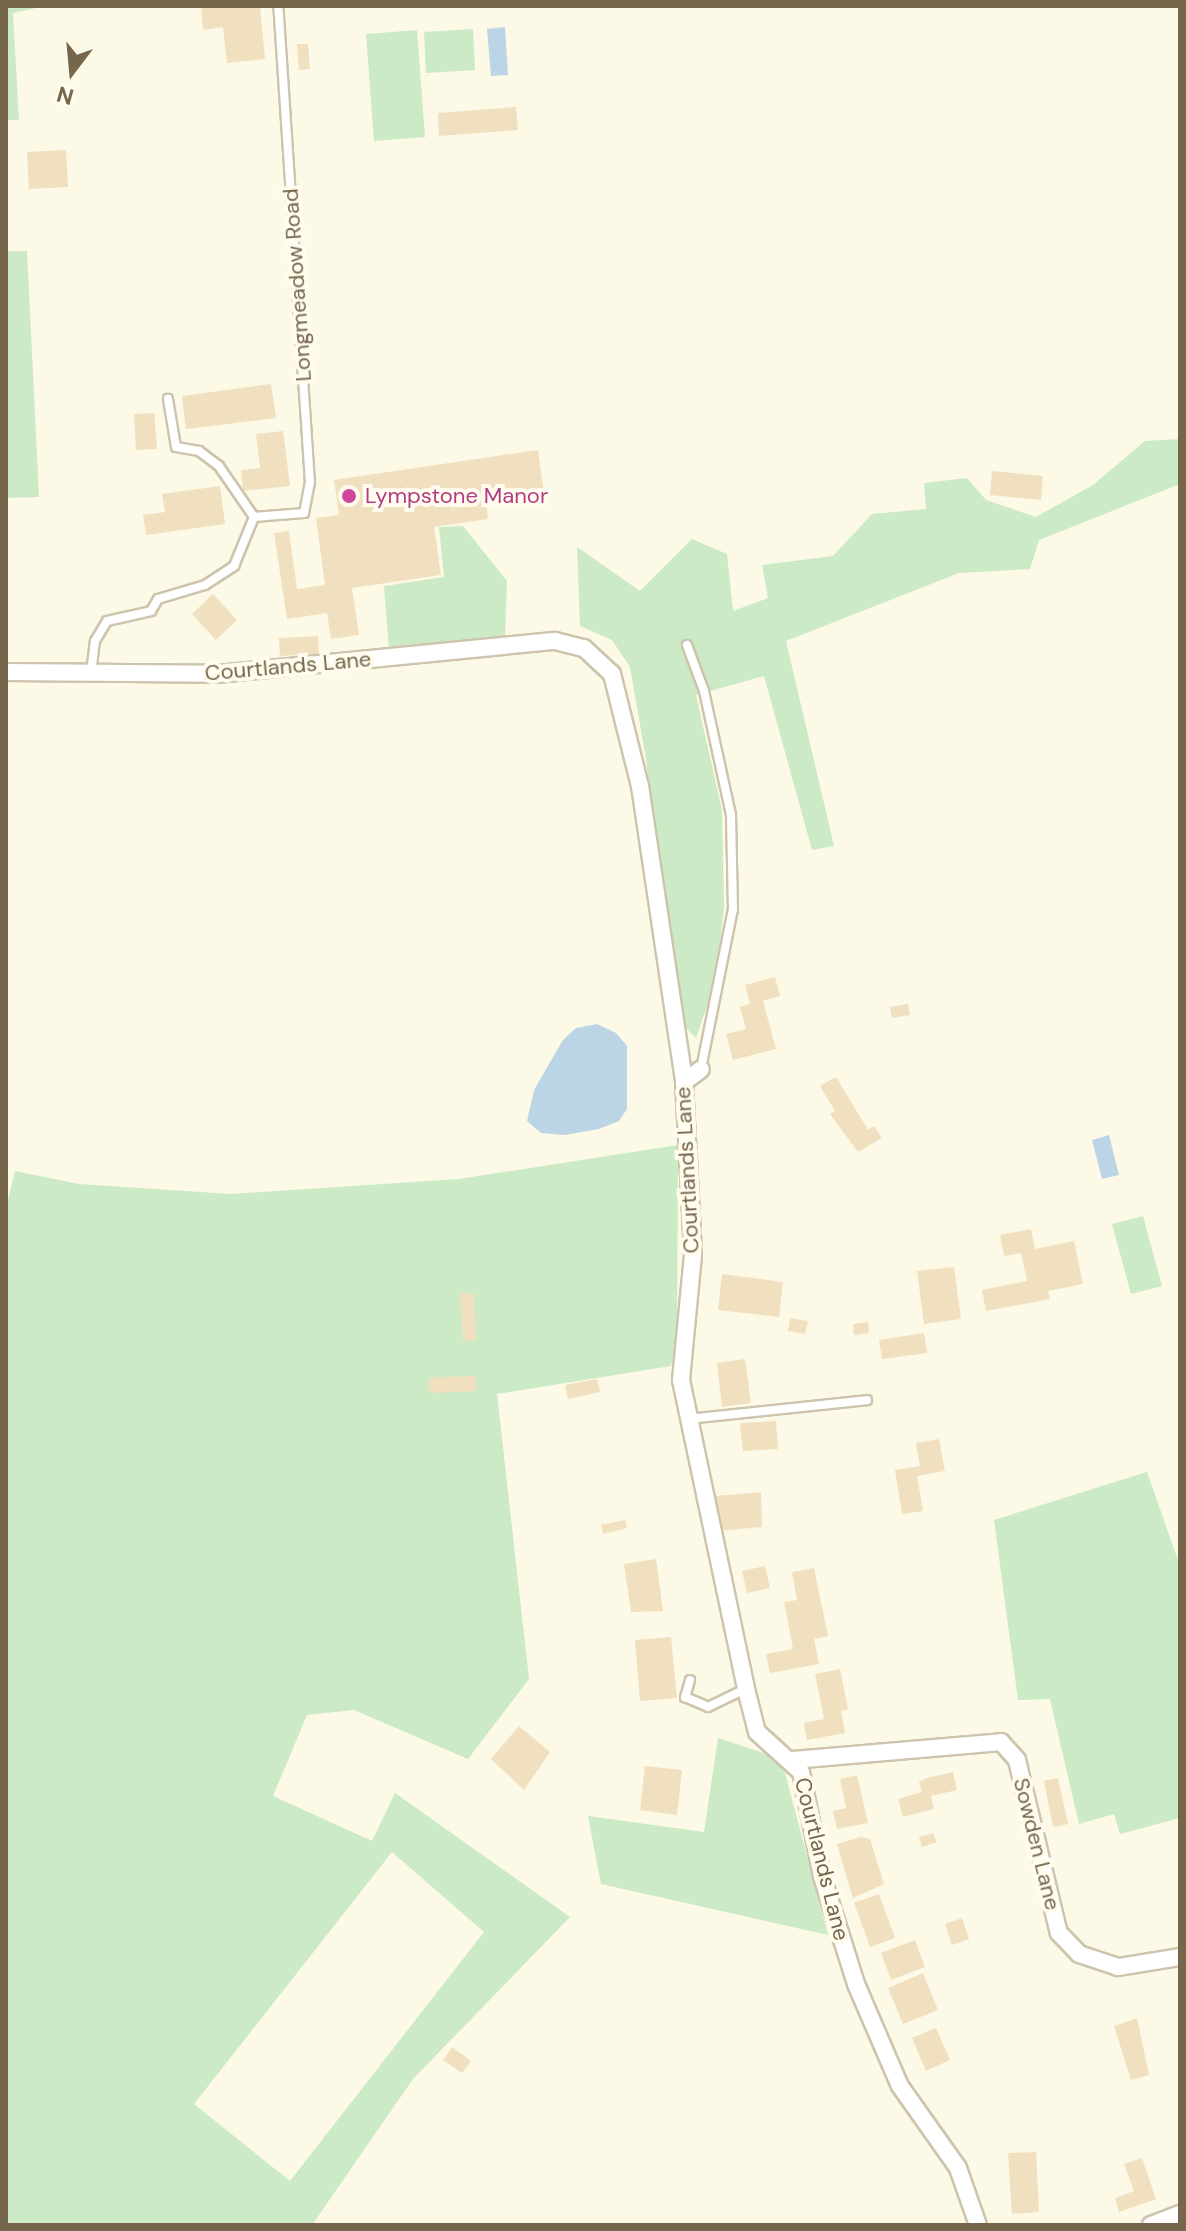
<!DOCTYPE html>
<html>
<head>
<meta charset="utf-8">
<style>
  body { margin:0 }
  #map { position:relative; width:1186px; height:2231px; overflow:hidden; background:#fcf9e7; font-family:"DM Sans",sans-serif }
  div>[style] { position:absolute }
  .green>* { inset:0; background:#cbeac5 }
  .water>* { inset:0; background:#bcd5e6 }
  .building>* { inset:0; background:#f1e0bf }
  .roads { filter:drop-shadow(2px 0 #cec4ad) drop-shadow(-2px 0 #cec4ad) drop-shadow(0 2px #cec4ad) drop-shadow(0 -2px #cec4ad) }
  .lane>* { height:8px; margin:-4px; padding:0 4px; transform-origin:4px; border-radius:4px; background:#fff }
  .street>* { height:16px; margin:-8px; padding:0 8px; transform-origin:8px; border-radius:8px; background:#fff }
  .dots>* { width:22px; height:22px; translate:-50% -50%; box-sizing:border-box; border:4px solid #fffcee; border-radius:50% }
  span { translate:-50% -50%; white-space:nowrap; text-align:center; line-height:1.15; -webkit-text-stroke:8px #fffcee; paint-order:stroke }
  .street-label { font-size:22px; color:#76664c }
  .hotel-label { font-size:22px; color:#b23c85 }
  .left { translate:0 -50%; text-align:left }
  .frame { position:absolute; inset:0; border:8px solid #76664c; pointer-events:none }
  .north { position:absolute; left:32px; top:32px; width:80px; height:80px; -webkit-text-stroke:6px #fffcee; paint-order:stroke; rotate:196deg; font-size:22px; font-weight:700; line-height:32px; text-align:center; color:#76664c }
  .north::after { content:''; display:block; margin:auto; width:28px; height:36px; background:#76664c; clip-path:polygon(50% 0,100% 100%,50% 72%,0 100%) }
</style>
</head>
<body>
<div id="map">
  <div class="green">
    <i style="clip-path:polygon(6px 6px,45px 6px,13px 13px,19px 120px,6px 120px)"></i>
    <i style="clip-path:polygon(473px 29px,475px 70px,426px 73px,424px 32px)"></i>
    <i style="clip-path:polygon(417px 30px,425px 137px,374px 141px,366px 34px)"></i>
    <i style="clip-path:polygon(6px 251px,27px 251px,39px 497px,6px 498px)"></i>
    <i style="clip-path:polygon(1180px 439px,1180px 484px,1039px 540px,1030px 569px,959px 573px,786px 641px,834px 846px,812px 850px,764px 676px,696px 695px,722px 810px,724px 907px,716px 980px,696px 1038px,680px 1022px,667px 951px,646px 759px,630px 667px,612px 640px,580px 626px,577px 547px,640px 591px,692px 539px,727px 554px,733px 611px,768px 598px,762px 565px,833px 556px,872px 514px,926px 509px,924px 483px,967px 478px,986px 500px,1036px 517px,1093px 485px,1145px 441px)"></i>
    <i style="clip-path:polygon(463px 526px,507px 581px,505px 636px,389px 650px,384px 586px,444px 577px,439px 527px)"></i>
    <i style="clip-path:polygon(evenodd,678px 1145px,677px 1340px,671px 1366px,497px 1394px,529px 1679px,468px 1759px,354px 1710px,307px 1715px,273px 1796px,372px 1841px,395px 1793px,570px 1917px,413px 2079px,312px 2225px,6px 2225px,6px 1208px,15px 1171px,79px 1184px,231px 1194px,459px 1179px,678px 1145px,392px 1852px,484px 1932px,290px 2181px,194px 2104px,392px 1852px)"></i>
    <i style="clip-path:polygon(1143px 1216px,1162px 1286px,1131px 1294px,1112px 1224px)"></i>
    <i style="clip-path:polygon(1147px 1472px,1180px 1566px,1180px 1818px,1120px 1834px,1114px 1814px,1079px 1824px,1050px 1699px,1018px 1700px,994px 1520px)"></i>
    <i style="clip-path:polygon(718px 1738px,770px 1755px,785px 1773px,828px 1935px,601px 1884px,588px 1816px,704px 1832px)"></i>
  </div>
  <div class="water">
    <i style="clip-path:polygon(505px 27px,508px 75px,491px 76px,487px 29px)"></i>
    <i style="clip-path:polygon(597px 1024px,616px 1033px,627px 1046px,627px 1109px,619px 1121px,599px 1129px,565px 1135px,541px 1133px,527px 1121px,534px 1090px,563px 1040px,576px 1028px)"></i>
    <i style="clip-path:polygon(1109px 1135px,1119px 1175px,1102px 1179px,1092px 1140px)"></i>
  </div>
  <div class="building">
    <i style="clip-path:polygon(201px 6px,260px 6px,265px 59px,227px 63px,223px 27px,203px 30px)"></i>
    <i style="clip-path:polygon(297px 44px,308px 44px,310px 69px,299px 70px)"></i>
    <i style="clip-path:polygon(516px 107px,518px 130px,439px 136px,438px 113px)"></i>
    <i style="clip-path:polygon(66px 150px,68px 187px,29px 189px,27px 152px)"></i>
    <i style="clip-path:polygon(271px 384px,276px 418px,186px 429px,182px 396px)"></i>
    <i style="clip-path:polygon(154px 413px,157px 449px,136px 450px,134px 414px)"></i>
    <i style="clip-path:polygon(283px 431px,290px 486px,243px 491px,241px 470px,260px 468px,256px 434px)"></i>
    <i style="clip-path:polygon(538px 450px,544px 494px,486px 502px,488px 519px,434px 527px,441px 575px,352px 588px,359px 635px,331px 639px,327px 613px,287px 619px,274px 533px,289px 531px,297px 589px,325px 585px,316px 518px,339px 515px,334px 480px)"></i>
    <i style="clip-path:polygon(992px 471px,1043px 476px,1041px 500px,990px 495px)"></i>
    <i style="clip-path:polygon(220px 486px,225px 524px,146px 535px,143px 515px,165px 512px,162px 494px)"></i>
    <i style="clip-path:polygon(213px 594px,237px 620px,216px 640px,192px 614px)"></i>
    <i style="clip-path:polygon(318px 636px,319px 654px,280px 656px,279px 638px)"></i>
    <i style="clip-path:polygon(775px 977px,780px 996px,763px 1001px,776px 1049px,733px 1060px,726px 1034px,746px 1029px,740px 1007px,750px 1004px,745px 985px)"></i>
    <i style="clip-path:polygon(908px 1004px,910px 1015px,892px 1018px,890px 1007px)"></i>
    <i style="clip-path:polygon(836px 1077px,868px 1130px,874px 1126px,882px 1138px,858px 1152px,830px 1114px,835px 1111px,820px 1086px)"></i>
    <i style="clip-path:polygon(1031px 1229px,1035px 1249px,1074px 1241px,1083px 1284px,1048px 1291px,1050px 1299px,986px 1311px,982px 1290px,1027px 1281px,1021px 1253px,1004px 1256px,1000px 1235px)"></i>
    <i style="clip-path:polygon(954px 1267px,961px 1319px,924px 1324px,917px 1271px)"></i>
    <i style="clip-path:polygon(722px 1274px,783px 1282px,779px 1317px,718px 1310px)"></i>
    <i style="clip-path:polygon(460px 1293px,474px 1293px,476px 1340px,463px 1341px)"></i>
    <i style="clip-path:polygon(790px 1318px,808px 1321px,805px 1334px,788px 1331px)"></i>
    <i style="clip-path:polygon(868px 1322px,869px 1333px,854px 1335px,853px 1324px)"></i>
    <i style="clip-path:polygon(924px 1333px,927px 1353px,882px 1359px,879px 1340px)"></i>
    <i style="clip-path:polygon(745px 1359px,751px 1403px,722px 1407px,717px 1363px)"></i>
    <i style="clip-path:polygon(476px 1376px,476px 1391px,429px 1393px,429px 1378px)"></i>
    <i style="clip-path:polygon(597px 1379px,600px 1392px,568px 1399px,565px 1385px)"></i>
    <i style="clip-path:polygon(776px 1421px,778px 1449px,743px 1451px,740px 1423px)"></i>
    <i style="clip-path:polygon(939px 1439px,945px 1471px,917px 1476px,923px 1511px,902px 1514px,895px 1470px,920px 1466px,916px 1443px)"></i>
    <i style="clip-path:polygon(761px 1492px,762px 1527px,718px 1531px,715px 1496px)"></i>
    <i style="clip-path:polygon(625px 1520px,627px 1528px,603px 1534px,601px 1525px)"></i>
    <i style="clip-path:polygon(656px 1559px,663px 1611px,631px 1612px,624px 1564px)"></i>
    <i style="clip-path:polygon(765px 1566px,770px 1588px,747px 1593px,742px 1571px)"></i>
    <i style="clip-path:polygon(814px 1568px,828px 1636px,814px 1639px,819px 1664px,770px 1673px,766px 1654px,793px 1649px,784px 1602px,797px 1600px,792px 1572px)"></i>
    <i style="clip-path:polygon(671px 1637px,677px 1698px,640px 1701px,635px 1640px)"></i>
    <i style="clip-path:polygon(840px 1669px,848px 1709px,841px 1711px,845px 1733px,807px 1740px,804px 1723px,824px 1719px,815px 1674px)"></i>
    <i style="clip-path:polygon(519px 1726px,550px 1752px,524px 1790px,491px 1759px)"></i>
    <i style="clip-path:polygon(645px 1766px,682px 1770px,677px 1815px,640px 1810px)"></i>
    <i style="clip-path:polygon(953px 1772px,957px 1790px,931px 1796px,934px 1809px,903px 1817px,898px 1799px,922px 1792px,919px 1782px,927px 1778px)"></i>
    <i style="clip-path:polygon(857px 1775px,868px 1823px,837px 1829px,833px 1811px,846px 1808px,840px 1779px)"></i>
    <i style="clip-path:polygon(1058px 1778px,1068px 1824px,1053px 1827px,1044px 1781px)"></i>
    <i style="clip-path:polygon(933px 1833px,937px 1842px,922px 1847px,919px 1837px)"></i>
    <i style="clip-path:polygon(861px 1837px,870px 1839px,884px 1884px,853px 1898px,837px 1844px)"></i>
    <i style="clip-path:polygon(879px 1894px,895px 1938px,870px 1947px,854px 1903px)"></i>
    <i style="clip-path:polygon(962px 1918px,969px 1939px,952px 1945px,945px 1924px)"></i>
    <i style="clip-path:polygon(915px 1940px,925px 1967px,891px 1980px,881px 1953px)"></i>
    <i style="clip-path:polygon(923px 1973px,938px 2010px,903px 2024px,888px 1988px)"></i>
    <i style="clip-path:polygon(1137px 2018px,1149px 2075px,1131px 2080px,1114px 2026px)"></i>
    <i style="clip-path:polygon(936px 2028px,950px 2060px,926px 2071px,912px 2038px)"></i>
    <i style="clip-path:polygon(452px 2047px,471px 2061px,462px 2073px,443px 2060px)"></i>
    <i style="clip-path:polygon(1036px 2152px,1039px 2212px,1012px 2214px,1008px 2153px)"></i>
    <i style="clip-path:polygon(1142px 2158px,1156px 2199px,1119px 2212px,1115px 2198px,1134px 2191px,1124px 2164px)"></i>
  </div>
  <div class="roads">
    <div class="lane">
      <i style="left:254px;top:517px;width:50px;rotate:-4.6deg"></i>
      <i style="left:304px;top:513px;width:31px;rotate:-79deg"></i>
      <i style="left:310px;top:483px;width:478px;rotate:-93.8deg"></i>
      <i style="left:687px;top:645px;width:49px;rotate:69.7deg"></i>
      <i style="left:704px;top:691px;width:127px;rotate:77.7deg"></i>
      <i style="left:731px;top:815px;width:94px;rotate:88.8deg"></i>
      <i style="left:733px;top:909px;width:163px;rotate:101.3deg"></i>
      <i style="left:91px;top:673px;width:32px;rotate:-83deg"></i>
      <i style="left:95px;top:641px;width:23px;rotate:-59deg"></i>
      <i style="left:107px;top:621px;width:45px;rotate:-12.8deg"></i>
      <i style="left:151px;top:611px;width:14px;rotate:-60deg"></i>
      <i style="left:158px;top:599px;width:49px;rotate:-16.6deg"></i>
      <i style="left:205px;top:585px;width:35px;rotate:-33deg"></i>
      <i style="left:234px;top:566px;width:53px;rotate:-67.8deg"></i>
      <i style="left:254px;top:517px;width:62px;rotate:-124.5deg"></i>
      <i style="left:219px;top:466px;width:25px;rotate:-143deg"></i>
      <i style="left:199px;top:451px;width:23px;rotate:-170deg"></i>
      <i style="left:176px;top:447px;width:49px;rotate:-99.5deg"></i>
      <i style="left:687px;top:1419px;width:181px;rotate:-6deg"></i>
      <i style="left:690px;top:1680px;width:18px;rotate:106deg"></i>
      <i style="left:685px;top:1697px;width:25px;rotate:23deg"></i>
      <i style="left:708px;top:1707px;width:41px;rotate:-25.9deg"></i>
    </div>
    <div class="street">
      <i style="left:6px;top:672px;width:211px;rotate:0.5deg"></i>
      <i style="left:217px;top:674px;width:340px;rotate:-5.6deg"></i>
      <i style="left:555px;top:641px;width:30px;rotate:14deg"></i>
      <i style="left:584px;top:648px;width:38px;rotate:43deg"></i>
      <i style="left:612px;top:674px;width:115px;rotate:76deg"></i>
      <i style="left:640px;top:786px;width:299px;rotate:81.5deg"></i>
      <i style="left:684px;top:1082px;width:173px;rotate:87deg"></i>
      <i style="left:693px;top:1255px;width:126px;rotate:95.5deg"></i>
      <i style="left:681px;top:1380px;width:316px;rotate:78.1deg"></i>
      <i style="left:746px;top:1689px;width:44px;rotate:75.7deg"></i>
      <i style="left:757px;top:1732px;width:59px;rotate:42.3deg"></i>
      <i style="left:801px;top:1772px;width:106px;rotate:78.6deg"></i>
      <i style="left:822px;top:1876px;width:113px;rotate:72.5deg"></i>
      <i style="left:856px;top:1984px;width:111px;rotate:66.7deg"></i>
      <i style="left:900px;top:2086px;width:100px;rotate:54.7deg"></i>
      <i style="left:958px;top:2168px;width:60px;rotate:70.7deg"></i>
      <i style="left:684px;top:1082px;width:21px;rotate:-37deg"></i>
      <i style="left:793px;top:1760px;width:209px;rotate:-4.9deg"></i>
      <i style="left:1001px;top:1742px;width:24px;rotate:48deg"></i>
      <i style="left:1017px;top:1760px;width:178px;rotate:76.4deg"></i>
      <i style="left:1059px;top:1933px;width:29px;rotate:46deg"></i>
      <i style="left:1079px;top:1954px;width:41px;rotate:18.4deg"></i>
      <i style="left:1118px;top:1967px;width:63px;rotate:-9.2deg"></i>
      <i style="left:1151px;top:2225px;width:31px;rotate:-21deg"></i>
    </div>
  </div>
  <div class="dots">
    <i style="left:349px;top:496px;background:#d1479c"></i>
  </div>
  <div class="street-label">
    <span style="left:297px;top:285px;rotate:-94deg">Longmeadow Road</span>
    <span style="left:288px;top:666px;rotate:-5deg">Courtlands Lane</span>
    <span style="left:687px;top:1170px;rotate:-93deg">Courtlands Lane</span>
    <span style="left:1037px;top:1844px;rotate:76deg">Sowden Lane</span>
    <span style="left:822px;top:1859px;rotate:76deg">Courtlands Lane</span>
  </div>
  <div class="hotel-label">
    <span class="left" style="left:365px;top:496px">Lympstone Manor</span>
  </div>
  <div class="frame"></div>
  <div class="north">N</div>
</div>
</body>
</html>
